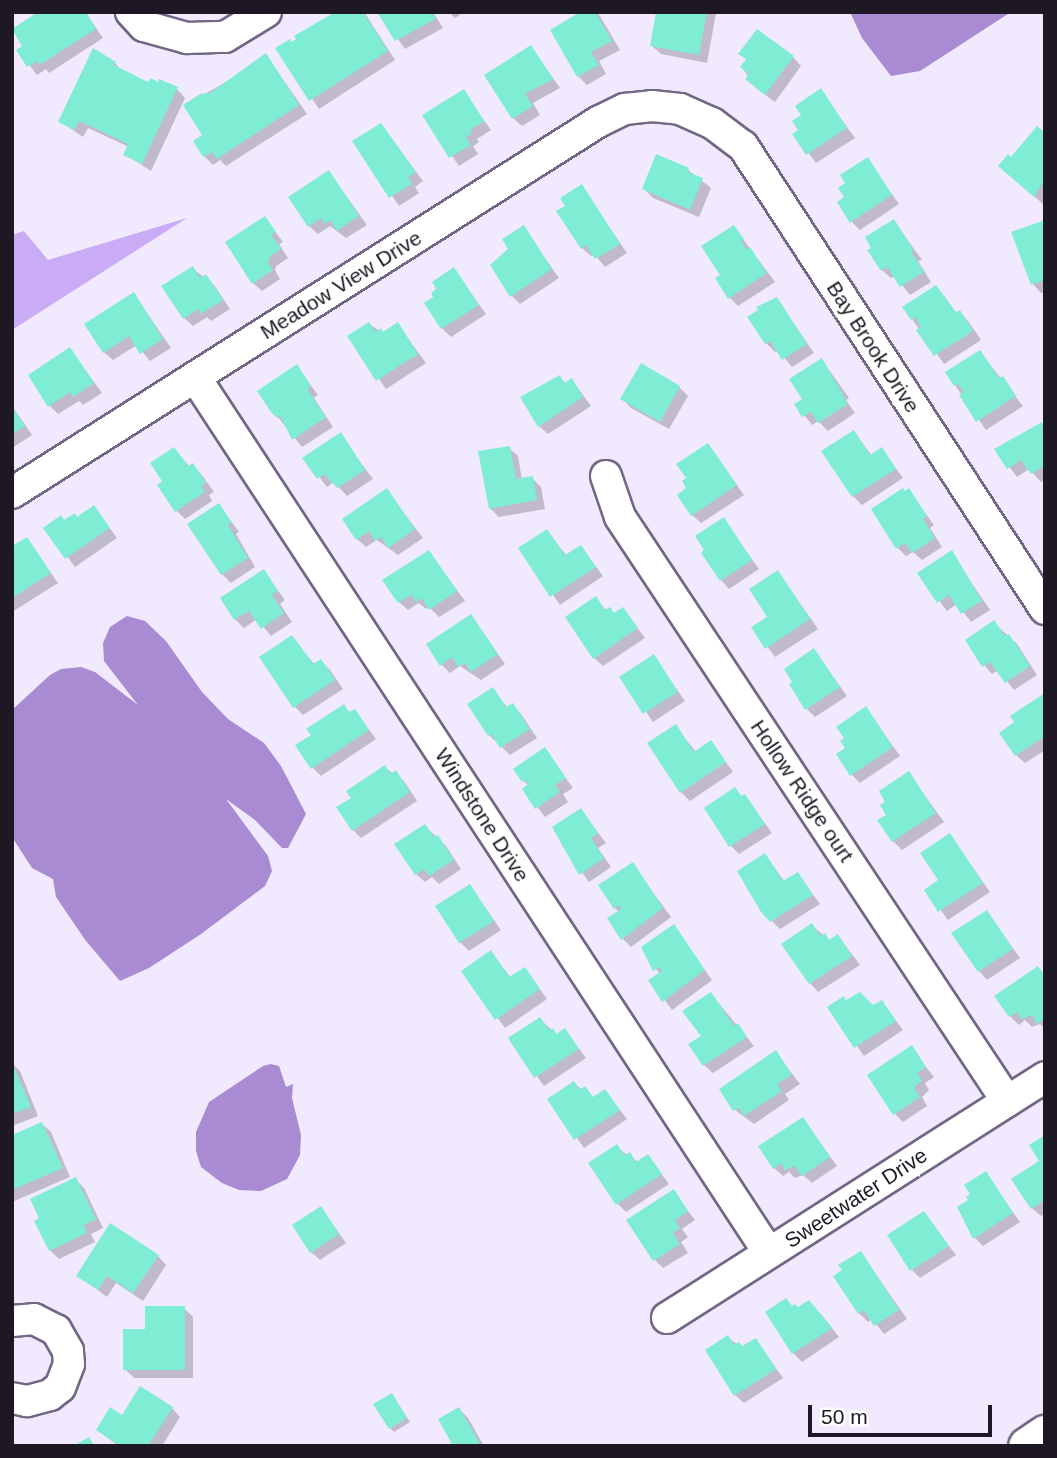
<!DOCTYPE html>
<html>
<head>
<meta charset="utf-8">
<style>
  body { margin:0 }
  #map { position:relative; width:1057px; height:1458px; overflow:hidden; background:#f1e9fe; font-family:Helvetica,sans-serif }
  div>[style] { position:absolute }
  .forest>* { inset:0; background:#c9abf6 }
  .water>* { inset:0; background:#a88bd3 }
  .shadow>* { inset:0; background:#0003 }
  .building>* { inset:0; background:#7fecd4 }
  .roads { filter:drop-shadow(2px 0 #726785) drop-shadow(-2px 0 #726785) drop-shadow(0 2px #726785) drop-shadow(0 -2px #726785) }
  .minor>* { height:30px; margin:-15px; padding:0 15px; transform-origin:15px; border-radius:15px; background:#fff }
  .tertiary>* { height:37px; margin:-18.5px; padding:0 18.5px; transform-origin:18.5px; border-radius:18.5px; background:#fff }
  span { translate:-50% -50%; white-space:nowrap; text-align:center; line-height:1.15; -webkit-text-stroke:7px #fff; paint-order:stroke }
  .street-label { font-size:21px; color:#1d1824 }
  .frame { position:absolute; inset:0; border:14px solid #1d1824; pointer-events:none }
  .scale { position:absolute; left:808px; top:1405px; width:184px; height:32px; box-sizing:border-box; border:4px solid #1d1824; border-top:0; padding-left:9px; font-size:21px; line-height:24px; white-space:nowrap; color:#1d1824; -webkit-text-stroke:5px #fff; paint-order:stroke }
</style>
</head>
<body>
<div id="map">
  <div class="forest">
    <i style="clip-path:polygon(187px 218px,12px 330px,12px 235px,24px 231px,48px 260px)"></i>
  </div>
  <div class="water">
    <i style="clip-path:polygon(850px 12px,1011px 12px,920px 71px,891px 76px,862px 38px)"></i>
    <i style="clip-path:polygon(127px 616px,145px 621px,166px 641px,202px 692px,228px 719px,264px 743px,281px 766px,306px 814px,288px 848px,282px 848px,255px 820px,226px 799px,268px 856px,272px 871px,265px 886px,201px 934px,149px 968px,120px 981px,86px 941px,56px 897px,53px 879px,32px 868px,12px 837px,12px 710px,50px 675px,61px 669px,81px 667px,95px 672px,138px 705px,104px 661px,103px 643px,110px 627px)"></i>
    <i style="clip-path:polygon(271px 1064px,279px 1066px,286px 1087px,293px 1084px,292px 1098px,301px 1135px,300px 1155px,287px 1179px,261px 1191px,239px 1190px,222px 1183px,201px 1167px,196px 1151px,196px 1132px,209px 1102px,263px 1066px)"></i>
  </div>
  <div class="shadow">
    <i style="clip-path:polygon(85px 12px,103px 38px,49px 73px,46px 69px,37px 75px,18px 50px)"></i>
    <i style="clip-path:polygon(338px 12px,364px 12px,395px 60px,319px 109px,278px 49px,292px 43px)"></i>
    <i style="clip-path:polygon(379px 12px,433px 12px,443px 28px,405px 49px)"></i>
    <i style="clip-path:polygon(449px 12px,464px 12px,455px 18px)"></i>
    <i style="clip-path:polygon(584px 12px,596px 12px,600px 16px,620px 50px,599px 61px,606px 74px,587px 85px,578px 76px,552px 31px)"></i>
    <i style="clip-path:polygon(658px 12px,716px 13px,707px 63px,661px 54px,652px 46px)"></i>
    <i style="clip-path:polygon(531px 47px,560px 88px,533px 103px,540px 115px,522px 126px,513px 118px)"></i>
    <i style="clip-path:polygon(741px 54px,793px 57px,801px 66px,775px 102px,756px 88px,742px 67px,747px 60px)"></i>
    <i style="clip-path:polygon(266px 55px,307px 114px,226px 166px,220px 160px,213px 165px,204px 156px,205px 136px,185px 105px,253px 67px)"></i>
    <i style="clip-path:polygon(115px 63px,123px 72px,149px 84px,177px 89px,185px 98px,151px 171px,125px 154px,129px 147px,88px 128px,83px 137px,60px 121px)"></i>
    <i style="clip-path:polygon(463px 91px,491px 130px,477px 139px,479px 142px,473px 146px,478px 154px,459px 166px,424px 115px)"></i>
    <i style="clip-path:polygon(821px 91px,855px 138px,816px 163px,794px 134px,800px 131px,804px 116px)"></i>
    <i style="clip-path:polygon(381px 125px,423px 181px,415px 187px,419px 193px,399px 206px,355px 142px)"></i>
    <i style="clip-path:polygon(1045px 136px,1045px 201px,1043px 204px,1009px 174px,1011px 159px)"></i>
    <i style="clip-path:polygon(867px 159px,899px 204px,860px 230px,851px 221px,846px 198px,847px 184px)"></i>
    <i style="clip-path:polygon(688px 170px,711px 188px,699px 217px,653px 198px,644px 189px)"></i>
    <i style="clip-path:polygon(329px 172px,367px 225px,346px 238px,330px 226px,318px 234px,309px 226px)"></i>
    <i style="clip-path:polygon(581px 186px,627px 253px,605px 267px,594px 254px,591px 256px,582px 248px,567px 206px)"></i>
    <i style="clip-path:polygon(265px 218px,283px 242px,279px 244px,288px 258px,276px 266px,275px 270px,280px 279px,262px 291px,253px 283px)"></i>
    <i style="clip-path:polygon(894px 221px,922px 260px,918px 261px,931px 282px,910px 295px,895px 276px,891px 278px,882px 270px)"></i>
    <i style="clip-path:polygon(1045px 222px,1045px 292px,1041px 293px,1033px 284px)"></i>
    <i style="clip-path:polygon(523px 227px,559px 278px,520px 304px,511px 295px)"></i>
    <i style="clip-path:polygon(734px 227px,775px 282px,738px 306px,730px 298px,722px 275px)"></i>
    <i style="clip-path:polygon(192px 268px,214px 285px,230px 309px,211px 321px,207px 317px,193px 326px,184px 318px)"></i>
    <i style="clip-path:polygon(454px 270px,486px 314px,451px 337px,442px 328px,436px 297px)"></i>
    <i style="clip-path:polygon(134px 294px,171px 348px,150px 361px,137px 345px,113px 360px,104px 352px)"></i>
    <i style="clip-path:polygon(944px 296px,957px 314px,960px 312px,968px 321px,981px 340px,944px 364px,912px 319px)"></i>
    <i style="clip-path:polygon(777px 299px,814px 353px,792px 367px,778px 350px,775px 352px,766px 343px)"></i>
    <i style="clip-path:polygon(369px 324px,383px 333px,398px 325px,426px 363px,386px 389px,350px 337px)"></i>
    <i style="clip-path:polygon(70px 349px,102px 393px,83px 405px,79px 401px,58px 414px,50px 406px)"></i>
    <i style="clip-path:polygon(980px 352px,1023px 406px,986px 430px,955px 385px)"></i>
    <i style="clip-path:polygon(822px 360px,849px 398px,846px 400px,855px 413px,828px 431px,818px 421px,812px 425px,796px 405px,805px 399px)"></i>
    <i style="clip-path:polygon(297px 367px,318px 395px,314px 398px,333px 427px,302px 447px,273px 411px)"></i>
    <i style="clip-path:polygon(560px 377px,566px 384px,572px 380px,591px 406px,548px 434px,539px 426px)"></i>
    <i style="clip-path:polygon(679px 387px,688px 396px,669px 429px,631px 408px,623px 399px)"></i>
    <i style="clip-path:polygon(12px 406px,32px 435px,12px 448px)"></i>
    <i style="clip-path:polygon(1042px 424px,1045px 427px,1045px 479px,1041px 482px,1029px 469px,1017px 477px,996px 449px)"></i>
    <i style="clip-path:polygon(854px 432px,872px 456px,882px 449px,903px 478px,862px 505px,853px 496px)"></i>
    <i style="clip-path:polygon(340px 435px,373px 479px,347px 496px,334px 482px,327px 487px,305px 458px)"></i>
    <i style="clip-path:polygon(708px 445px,744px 495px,701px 523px,692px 515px,689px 489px)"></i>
    <i style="clip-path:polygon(509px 448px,518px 456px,522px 480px,532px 478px,541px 487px,545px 509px,499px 517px,490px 508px)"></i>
    <i style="clip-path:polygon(174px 449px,190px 467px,193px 465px,201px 474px,214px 492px,209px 495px,212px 501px,185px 519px,177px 511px,165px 482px)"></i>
    <i style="clip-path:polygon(908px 490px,934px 525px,930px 528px,942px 547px,922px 560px,913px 552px,906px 556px,898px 548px,905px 493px)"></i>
    <i style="clip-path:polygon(387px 491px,423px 538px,398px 555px,377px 540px,366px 547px,357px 539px)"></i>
    <i style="clip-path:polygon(219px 505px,239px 532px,236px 534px,255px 567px,231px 583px,222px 574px)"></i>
    <i style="clip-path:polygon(94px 507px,117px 538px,75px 567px,46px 528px,78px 519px)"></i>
    <i style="clip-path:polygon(723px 519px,759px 569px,729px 589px,721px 580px)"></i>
    <i style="clip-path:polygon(547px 531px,567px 556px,581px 547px,603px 576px,560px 605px,521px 549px)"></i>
    <i style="clip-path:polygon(27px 539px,58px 583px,12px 612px,12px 548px)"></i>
    <i style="clip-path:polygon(429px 552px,465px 601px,439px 617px,429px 607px,426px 609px,419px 603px,408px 610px,399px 602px)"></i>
    <i style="clip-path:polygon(951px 553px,990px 610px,971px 622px,957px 604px,947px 611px,919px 574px)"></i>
    <i style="clip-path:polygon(264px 572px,285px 600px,280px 604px,292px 622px,271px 636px,257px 619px,244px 628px,235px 619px)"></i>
    <i style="clip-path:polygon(778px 572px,818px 629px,775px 657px,754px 628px,769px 618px)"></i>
    <i style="clip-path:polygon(596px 599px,607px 611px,615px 614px,623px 609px,645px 638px,603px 666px,594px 658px)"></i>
    <i style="clip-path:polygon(471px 616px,505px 664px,481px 680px,460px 666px,450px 673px,441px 664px)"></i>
    <i style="clip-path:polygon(994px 623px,1017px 644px,1037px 675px,1014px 690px,998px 670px,992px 674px,984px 665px)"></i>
    <i style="clip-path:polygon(292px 638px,315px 665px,321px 661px,330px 670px,343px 689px,303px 715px,295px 707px)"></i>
    <i style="clip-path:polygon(814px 650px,847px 696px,815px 717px,806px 708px)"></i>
    <i style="clip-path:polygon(654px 657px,685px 701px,653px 722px,622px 677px)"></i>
    <i style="clip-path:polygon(492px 689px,508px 708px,513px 705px,521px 714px,537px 738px,510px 755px,489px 735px)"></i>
    <i style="clip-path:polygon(1045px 695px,1045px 750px,1025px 763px,1016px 755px)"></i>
    <i style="clip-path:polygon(343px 706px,351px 714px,355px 711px,376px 739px,321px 776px,312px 767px)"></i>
    <i style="clip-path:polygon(866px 709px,900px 756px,860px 783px,852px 775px,847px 749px)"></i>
    <i style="clip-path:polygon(675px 726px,696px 752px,711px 742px,733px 772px,690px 801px,681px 792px)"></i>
    <i style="clip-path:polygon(545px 750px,573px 788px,563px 794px,568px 802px,545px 817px,524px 789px,529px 786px,523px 780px)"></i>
    <i style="clip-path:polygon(384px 767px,404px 781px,417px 801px,361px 838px,353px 830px,353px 798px)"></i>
    <i style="clip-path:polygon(909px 774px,944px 822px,902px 850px,893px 841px,889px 815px)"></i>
    <i style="clip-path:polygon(745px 796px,772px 833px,739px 854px,731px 846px)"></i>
    <i style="clip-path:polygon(581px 810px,606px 843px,598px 848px,611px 867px,589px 882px,561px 844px)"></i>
    <i style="clip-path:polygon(425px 826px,446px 846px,461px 869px,439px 884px,432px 877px,425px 882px,416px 874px)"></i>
    <i style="clip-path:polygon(950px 835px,990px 892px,948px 920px,926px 890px,940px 881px)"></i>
    <i style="clip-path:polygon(765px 855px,785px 882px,798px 874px,820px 904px,780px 929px,762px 911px)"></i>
    <i style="clip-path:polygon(632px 864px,671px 917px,631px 947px,623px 939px,619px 912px,615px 908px)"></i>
    <i style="clip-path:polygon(470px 886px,501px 930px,469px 951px,460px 942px)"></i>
    <i style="clip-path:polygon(987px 912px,1020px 958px,987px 980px,979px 971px)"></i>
    <i style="clip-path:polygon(812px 926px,831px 941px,838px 936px,860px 965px,818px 992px,810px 983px)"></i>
    <i style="clip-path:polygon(674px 927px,712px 980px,672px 1010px,651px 981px,660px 975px,643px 947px)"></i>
    <i style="clip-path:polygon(491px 952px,511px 978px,525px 969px,547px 999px,505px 1028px,463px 971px)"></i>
    <i style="clip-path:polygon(1038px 969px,1045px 975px,1045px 1029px,1040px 1024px,1032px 1027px,1025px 1020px,1019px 1025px,1010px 1016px)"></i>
    <i style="clip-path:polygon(711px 994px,754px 1046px,713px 1073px,704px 1065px,704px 1036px)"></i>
    <i style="clip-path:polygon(847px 1002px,873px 1007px,882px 1002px,903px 1030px,864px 1056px,830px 1007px)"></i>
    <i style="clip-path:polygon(540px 1019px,557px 1035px,565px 1030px,586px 1058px,544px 1086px,510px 1038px)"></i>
    <i style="clip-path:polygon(911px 1048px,934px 1077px,925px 1083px,929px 1090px,922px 1097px,927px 1106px,903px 1122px,895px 1114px)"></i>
    <i style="clip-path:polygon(776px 1053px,800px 1084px,785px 1094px,789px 1100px,754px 1124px,735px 1110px,721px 1089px)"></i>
    <i style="clip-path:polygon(12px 1063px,20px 1071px,38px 1116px,12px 1126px)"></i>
    <i style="clip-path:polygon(573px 1083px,594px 1098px,605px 1091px,627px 1119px,584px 1148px,549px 1099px)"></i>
    <i style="clip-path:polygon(803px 1119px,837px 1166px,812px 1183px,803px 1175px,795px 1178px,789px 1172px,783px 1176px,774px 1168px)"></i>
    <i style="clip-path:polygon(42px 1124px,51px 1132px,70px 1177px,12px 1202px,12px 1137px)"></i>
    <i style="clip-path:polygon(1045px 1137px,1045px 1214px,1041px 1216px,1032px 1208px)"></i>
    <i style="clip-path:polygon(616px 1147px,638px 1162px,648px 1156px,669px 1184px,626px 1212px,618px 1204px)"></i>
    <i style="clip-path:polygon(985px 1173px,1020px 1222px,983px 1246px,975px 1238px,970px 1201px)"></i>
    <i style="clip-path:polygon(75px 1179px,84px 1188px,103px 1228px,91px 1234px,95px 1242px,59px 1259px,50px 1250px)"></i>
    <i style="clip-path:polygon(673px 1192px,695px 1220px,682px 1229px,688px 1237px,681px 1242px,688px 1253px,663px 1268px,655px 1260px)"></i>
    <i style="clip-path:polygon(321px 1208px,346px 1243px,320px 1260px,311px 1252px)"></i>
    <i style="clip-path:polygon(924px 1213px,956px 1255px,920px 1278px,912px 1270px)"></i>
    <i style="clip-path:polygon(861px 1253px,907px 1319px,884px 1334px,872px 1319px,868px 1322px,859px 1313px,844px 1270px)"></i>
    <i style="clip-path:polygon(158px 1256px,166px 1265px,143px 1301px,116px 1283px,107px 1297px,78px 1275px)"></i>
    <i style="clip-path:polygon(793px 1307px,821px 1314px,839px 1337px,802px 1362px,793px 1353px)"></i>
    <i style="clip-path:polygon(184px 1308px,193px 1317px,193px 1378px,134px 1378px,125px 1369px,147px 1330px)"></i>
    <i style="clip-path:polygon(728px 1338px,743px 1348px,756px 1340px,783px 1378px,744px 1403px,735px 1395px)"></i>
    <i style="clip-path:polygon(395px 1399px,410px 1422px,394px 1432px,390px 1428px)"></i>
    <i style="clip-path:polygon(172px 1408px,180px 1417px,162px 1446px,118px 1446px,98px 1430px,122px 1417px)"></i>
    <i style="clip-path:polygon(459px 1409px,468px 1418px,484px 1446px,455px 1446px)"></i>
  </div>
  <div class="building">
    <i style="clip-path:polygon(38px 12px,86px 12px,96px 29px,39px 65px,37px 61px,27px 67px,16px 50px,22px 46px,12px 29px)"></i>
    <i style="clip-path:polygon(335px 12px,363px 12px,388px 51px,309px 101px,275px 48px,290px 39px,292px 42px,296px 39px,294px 36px)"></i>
    <i style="clip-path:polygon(377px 12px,431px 12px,436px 19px,395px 41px)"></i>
    <i style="clip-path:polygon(580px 12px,595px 12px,612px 41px,591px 52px,599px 65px,577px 77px,550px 30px)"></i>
    <i style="clip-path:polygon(656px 12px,707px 12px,699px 55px,650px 46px)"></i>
    <i style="clip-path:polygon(757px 29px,794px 56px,765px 95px,745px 79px,749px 74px,740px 67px,746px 59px,738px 54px)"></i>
    <i style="clip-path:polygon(531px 45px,553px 79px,525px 94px,533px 106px,512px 119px,484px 75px)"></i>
    <i style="clip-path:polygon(93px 48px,116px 62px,114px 65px,148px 82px,151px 78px,158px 82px,159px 79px,178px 87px,142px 164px,123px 155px,128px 144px,79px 121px,74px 130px,58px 122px)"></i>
    <i style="clip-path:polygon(266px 53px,299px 105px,217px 159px,212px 152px,203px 157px,193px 141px,202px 135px,183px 105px,200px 94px,210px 93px)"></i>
    <i style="clip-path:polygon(821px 88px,847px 128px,806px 155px,792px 134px,798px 130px,792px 121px,801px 115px,795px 106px)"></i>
    <i style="clip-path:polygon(464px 89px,484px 121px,470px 130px,472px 133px,466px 137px,471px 145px,449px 158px,422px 115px)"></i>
    <i style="clip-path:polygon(381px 123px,416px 172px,408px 177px,412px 184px,389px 198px,352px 141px)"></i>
    <i style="clip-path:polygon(1037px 126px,1045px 133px,1045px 179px,1034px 197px,998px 166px,1008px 154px,1011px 157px)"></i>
    <i style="clip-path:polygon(656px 154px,689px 168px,688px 172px,703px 178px,690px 210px,642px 189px)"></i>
    <i style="clip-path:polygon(868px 157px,892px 195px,850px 223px,837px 202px,844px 197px,838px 188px,845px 183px,840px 175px)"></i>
    <i style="clip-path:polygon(329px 170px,359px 216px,337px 231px,330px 220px,324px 224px,321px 218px,308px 227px,288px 197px)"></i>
    <i style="clip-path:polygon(582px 184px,620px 244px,595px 259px,586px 245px,581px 249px,556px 211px,565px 206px,560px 198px)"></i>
    <i style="clip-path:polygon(265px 216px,276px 232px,271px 235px,281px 249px,269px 257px,271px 259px,267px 261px,273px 270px,252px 284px,225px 242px)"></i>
    <i style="clip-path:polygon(894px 219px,914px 251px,911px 252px,924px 272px,900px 287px,887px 267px,881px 271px,867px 250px,871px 248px,865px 237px)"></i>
    <i style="clip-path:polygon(1045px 220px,1045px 280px,1031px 285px,1011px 232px)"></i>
    <i style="clip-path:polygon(524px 225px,552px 269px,510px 297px,490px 265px,508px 249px,502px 239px)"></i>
    <i style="clip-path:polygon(734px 225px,744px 239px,741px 241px,746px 249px,750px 247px,767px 273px,728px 299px,715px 278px,720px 275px,701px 246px)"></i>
    <i style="clip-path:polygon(193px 266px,200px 278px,206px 274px,223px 300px,201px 314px,198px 309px,183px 319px,161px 286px)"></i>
    <i style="clip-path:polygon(454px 267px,479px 305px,441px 329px,424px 303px,433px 297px,431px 293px,436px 289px,432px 282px)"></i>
    <i style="clip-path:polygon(936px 285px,956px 312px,960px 310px,973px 331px,934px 356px,916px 330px,921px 327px,915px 317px,911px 320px,902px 307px)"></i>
    <i style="clip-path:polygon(134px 292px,163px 339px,140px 354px,129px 336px,103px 353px,84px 324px)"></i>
    <i style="clip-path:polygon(777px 297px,807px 344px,782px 360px,770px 341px,765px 344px,747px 317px,758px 310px,756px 307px)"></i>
    <i style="clip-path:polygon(369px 322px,376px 332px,381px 328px,383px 332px,398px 322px,418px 354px,376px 381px,347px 336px)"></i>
    <i style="clip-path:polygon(70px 347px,94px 383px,73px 397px,70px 392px,48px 407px,28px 375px)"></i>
    <i style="clip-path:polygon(980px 350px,999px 378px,1003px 376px,1016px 396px,976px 422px,959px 395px,964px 392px,958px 384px,954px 386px,945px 372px)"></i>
    <i style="clip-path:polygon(822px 358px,848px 404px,818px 423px,811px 412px,802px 417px,794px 404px,802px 399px,789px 379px)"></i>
    <i style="clip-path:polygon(641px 363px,680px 386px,660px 422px,620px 399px)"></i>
    <i style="clip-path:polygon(297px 364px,311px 386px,307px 389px,326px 417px,292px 440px,280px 415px,277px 418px,271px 412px,257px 391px)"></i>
    <i style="clip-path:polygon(560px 375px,564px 383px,572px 378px,583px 397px,538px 427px,520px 397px)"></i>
    <i style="clip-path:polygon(12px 407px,25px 426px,12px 434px)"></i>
    <i style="clip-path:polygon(1042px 422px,1045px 465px,1031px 474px,1021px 460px,1007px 469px,994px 449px)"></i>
    <i style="clip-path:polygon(854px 430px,870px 455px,882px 447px,896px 469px,852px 497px,821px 451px)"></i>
    <i style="clip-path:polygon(341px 432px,365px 470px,337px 488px,324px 474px,317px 479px,302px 458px)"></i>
    <i style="clip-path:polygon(708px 443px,737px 485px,691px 516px,677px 495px,686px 488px,682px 481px,686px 478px,676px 464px)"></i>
    <i style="clip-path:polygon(510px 446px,516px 479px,533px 476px,537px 500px,489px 509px,478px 451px)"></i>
    <i style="clip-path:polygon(174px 447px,188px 466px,193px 463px,206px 483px,201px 486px,205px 492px,175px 512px,157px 485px,162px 481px,150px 463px)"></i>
    <i style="clip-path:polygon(387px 488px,415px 529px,388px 548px,381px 537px,375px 541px,369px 531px,356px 540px,342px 519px)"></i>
    <i style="clip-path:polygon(903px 488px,905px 491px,909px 488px,927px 516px,923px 519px,935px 538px,912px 553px,905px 543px,896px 549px,871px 509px)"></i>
    <i style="clip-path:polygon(219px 503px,232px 523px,228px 525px,248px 558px,221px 575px,187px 524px)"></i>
    <i style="clip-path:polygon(94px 505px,110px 528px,65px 559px,43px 528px,61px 515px,64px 520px,75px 513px,77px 517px)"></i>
    <i style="clip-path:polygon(724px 517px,752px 560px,720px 581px,701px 553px,704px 550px,695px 536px)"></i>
    <i style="clip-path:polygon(547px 529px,565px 555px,581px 545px,596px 567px,550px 597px,518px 548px)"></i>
    <i style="clip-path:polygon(27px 537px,51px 573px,12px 598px,12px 546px)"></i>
    <i style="clip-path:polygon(429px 550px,457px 591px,429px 610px,422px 598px,416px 602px,411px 595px,398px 603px,382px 580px)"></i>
    <i style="clip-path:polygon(952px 550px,982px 601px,961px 614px,949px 595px,937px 603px,917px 573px)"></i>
    <i style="clip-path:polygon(264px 569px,278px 591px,272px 595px,284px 613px,261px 629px,249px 611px,234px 620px,220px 598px)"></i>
    <i style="clip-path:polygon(778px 570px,810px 619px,765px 649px,751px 627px,767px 617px,749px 589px)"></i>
    <i style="clip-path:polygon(596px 596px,605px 610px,610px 607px,614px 613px,623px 607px,638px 628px,593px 659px,565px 617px)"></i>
    <i style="clip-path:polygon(471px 614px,498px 654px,471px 672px,465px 663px,458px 667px,452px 657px,440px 666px,426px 644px)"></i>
    <i style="clip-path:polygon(994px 620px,1005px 636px,1009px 634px,1030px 666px,1005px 683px,990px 662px,982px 667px,965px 640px)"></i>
    <i style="clip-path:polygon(292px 635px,312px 662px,311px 665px,321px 659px,335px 680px,293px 708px,259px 657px)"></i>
    <i style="clip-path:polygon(814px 648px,840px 687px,805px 710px,789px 684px,792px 682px,784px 669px)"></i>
    <i style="clip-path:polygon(654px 654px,678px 692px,643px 714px,619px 677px)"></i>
    <i style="clip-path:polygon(493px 687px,506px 707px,513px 703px,530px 729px,500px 748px,491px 734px,488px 736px,467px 704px)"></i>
    <i style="clip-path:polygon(1045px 693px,1045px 736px,1015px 756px,999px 733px,1014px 722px,1010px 716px)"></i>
    <i style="clip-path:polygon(344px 704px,349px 712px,355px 709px,369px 730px,311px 769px,295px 745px,311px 735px,306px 729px)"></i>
    <i style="clip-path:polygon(866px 706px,893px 747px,850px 776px,836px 754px,845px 748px,840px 741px,844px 738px,836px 727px)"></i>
    <i style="clip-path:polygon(676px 724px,694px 752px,711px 740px,726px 762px,680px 793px,647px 743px)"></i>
    <i style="clip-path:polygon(545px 747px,566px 778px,555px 785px,560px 792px,535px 809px,522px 789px,528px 784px,525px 780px,522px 782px,513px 769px)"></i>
    <i style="clip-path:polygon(385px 765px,391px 774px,396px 770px,410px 792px,352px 831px,336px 807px,351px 798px,346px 791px)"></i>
    <i style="clip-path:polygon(909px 771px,936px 813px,892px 842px,877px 820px,886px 815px,880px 805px,885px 802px,879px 791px)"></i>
    <i style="clip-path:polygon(735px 787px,741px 796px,745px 794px,765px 824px,729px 847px,704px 808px)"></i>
    <i style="clip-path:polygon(581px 808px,598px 833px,591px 838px,604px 858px,579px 875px,552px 827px)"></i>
    <i style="clip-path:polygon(425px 824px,434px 837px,438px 835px,454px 860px,429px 876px,424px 869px,415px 875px,394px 844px)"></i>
    <i style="clip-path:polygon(950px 833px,983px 883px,938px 912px,924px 890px,938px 880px,920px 853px)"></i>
    <i style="clip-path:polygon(765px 853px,783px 881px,798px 872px,813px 895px,770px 922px,761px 912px,737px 871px)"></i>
    <i style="clip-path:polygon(633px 862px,663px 908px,621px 940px,607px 918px,621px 909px,618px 905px,614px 909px,598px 885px)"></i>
    <i style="clip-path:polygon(470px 884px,494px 921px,459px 943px,435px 906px)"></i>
    <i style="clip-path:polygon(987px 910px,1013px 949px,978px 972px,951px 933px)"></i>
    <i style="clip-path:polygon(812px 923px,820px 936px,825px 933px,829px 940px,838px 934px,852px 956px,809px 984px,781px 944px)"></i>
    <i style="clip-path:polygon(674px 924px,705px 970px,662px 1002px,648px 980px,662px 971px,660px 967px,653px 971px,641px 947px)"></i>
    <i style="clip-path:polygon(491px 950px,509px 977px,525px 967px,540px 989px,495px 1020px,461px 971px)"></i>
    <i style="clip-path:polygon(1038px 966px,1045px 976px,1045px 1019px,1037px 1024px,1032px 1015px,1022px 1019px,1017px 1012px,1009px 1017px,994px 996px)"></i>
    <i style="clip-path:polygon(711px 992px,734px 1026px,738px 1023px,747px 1037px,703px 1066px,688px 1044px,701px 1036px,682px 1011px)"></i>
    <i style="clip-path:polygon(860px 992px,873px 1005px,882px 1000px,896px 1021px,854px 1048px,827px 1007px,844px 996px,846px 1000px)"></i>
    <i style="clip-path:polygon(540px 1017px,549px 1030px,553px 1028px,556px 1034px,565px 1028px,579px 1049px,534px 1078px,508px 1038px)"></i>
    <i style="clip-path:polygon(912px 1045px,926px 1067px,917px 1073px,922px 1080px,914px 1088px,920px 1097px,893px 1115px,867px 1075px)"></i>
    <i style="clip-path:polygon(776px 1050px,792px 1075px,777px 1084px,782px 1091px,744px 1116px,739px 1108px,733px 1111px,719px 1089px)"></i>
    <i style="clip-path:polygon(12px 1062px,31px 1107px,12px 1114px)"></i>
    <i style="clip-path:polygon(574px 1081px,580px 1090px,585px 1086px,593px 1097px,605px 1089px,620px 1110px,574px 1140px,547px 1099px)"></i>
    <i style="clip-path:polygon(803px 1117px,830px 1157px,802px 1176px,795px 1166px,785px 1170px,781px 1163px,773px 1169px,758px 1146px)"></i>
    <i style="clip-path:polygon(42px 1122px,63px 1168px,12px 1190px,12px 1135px)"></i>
    <i style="clip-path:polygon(1045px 1135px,1045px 1200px,1031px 1209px,1011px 1179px,1039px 1161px,1029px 1145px)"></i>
    <i style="clip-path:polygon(617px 1144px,624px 1155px,630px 1152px,636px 1162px,648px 1154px,662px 1174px,616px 1205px,588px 1163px)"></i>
    <i style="clip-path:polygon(986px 1171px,1013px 1213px,973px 1239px,957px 1207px,968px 1200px,966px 1197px,970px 1194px,964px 1185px)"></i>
    <i style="clip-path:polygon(76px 1177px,96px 1219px,84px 1225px,87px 1233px,49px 1251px,34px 1221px,39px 1218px,30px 1199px)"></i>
    <i style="clip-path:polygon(674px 1189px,688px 1211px,675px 1220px,680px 1228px,673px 1233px,680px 1244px,653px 1261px,626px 1220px)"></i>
    <i style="clip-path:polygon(321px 1206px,339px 1234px,310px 1253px,292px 1225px)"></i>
    <i style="clip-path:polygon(924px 1211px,949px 1246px,910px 1271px,887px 1235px)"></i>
    <i style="clip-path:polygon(110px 1223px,159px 1255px,133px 1293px,107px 1276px,98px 1290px,76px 1276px)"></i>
    <i style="clip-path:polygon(861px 1251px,899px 1310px,874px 1326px,864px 1310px,858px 1314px,833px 1276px,842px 1270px,838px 1265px)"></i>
    <i style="clip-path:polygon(786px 1298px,792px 1306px,795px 1304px,798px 1307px,809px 1300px,832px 1328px,792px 1354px,765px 1312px)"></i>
    <i style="clip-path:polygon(145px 1306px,185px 1306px,185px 1370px,123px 1370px,123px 1329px,145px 1329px)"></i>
    <i style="clip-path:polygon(728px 1335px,734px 1345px,739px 1342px,742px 1346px,756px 1338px,776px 1369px,734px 1396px,705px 1350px)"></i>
    <i style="clip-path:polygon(140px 1386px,173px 1407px,148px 1446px,120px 1446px,96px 1430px,110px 1407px,122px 1415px)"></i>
    <i style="clip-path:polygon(392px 1393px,407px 1418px,389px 1429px,373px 1404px)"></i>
    <i style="clip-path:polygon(459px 1407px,481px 1446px,453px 1446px,438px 1419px)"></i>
    <i style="clip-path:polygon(89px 1437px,94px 1446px,73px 1446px)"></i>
  </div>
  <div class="roads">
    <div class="minor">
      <i style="left:131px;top:12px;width:19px;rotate:47deg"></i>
      <i style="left:144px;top:26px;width:45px;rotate:15.6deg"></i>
      <i style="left:187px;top:38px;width:38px;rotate:-2deg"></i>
      <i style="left:225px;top:37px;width:48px;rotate:-31.4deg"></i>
      <i style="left:195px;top:377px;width:1047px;rotate:56.77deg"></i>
      <i style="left:606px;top:476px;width:43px;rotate:71.1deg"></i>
      <i style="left:620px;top:517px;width:701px;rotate:56.47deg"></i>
      <i style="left:12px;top:493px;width:694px;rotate:-32.34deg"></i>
      <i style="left:598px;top:122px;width:30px;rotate:-26deg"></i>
      <i style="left:625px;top:109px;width:27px;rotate:-6deg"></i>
      <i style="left:652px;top:106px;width:28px;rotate:6deg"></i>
      <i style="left:680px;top:109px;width:35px;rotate:24deg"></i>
      <i style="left:712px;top:123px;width:39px;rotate:37deg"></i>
      <i style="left:743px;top:146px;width:553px;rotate:56.88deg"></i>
      <i style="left:667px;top:1318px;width:448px;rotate:-32.5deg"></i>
      <i style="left:12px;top:1321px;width:22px;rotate:-5deg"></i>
      <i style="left:34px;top:1319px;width:25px;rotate:27deg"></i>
      <i style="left:56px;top:1330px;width:24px;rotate:60deg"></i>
      <i style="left:68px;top:1351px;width:13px;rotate:86deg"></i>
      <i style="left:69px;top:1364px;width:25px;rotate:111deg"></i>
      <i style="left:60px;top:1387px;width:13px;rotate:141deg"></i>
      <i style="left:50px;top:1395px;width:24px;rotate:165deg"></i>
      <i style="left:27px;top:1401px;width:15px;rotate:-169deg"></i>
    </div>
    <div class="tertiary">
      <i style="left:1027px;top:1446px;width:22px;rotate:-34deg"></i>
    </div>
  </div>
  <div class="street-label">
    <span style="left:341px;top:285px;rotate:-32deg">Meadow View Drive</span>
    <span style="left:873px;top:347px;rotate:57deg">Bay Brook Drive</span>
    <span style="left:802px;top:791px;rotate:56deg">Hollow Ridge ourt</span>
    <span style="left:482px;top:815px;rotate:57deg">Windstone Drive</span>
    <span style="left:856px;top:1198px;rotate:-33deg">Sweetwater Drive</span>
  </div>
  <div class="frame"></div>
  <div class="scale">50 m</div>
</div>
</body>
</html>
